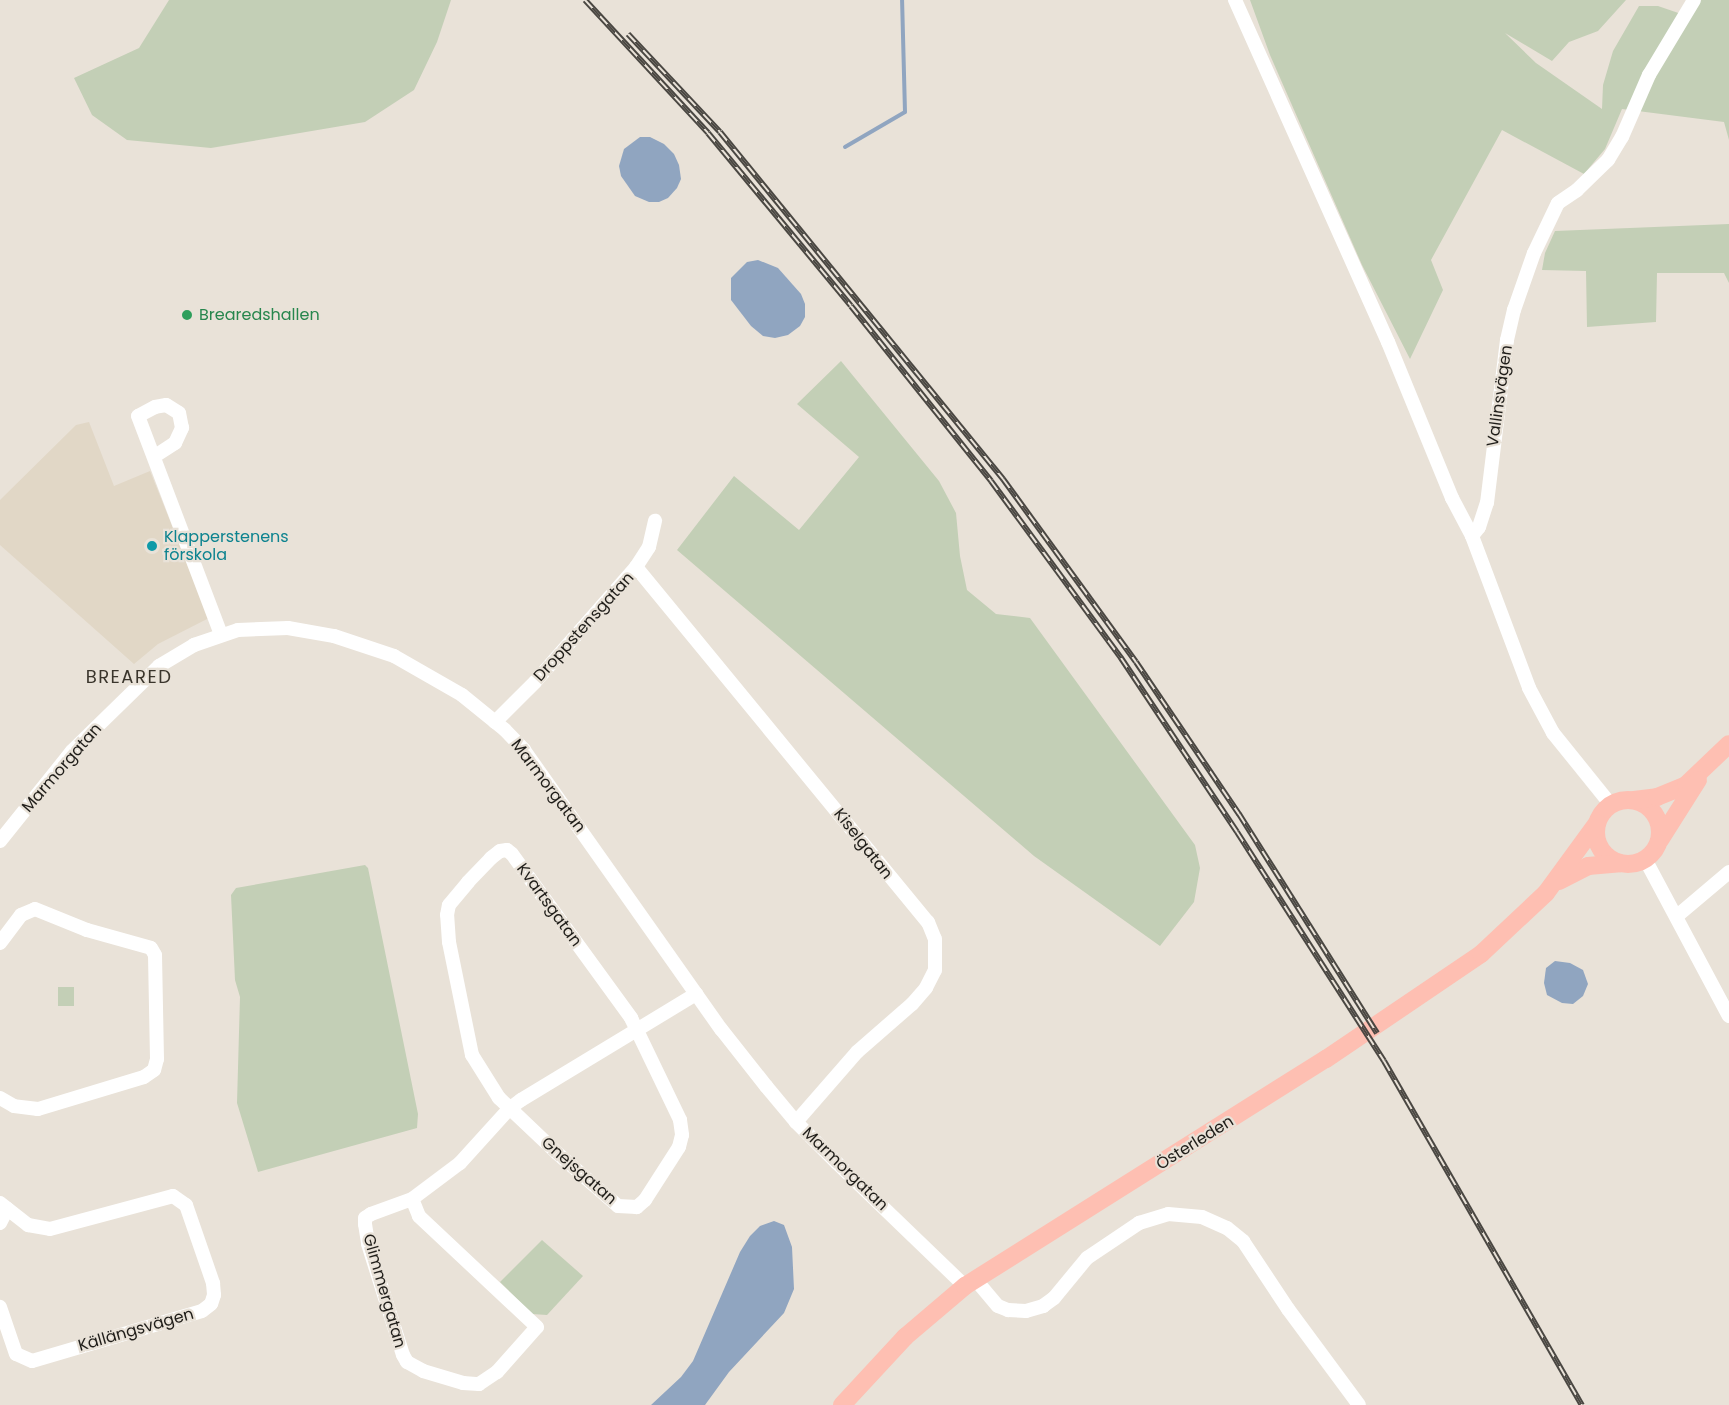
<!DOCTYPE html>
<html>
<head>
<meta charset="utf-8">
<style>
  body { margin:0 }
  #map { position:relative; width:1729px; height:1405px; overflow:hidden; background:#e9e2d8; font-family:Poppins,sans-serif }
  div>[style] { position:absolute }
  .built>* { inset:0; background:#e1d7c6 }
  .green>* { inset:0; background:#c3cfb6 }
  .water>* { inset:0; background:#90a5c0 }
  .stream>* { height:4px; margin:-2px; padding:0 2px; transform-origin:2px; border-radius:2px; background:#90a5c0 }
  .minor>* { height:14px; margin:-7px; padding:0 7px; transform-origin:7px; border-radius:7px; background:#fff }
  .major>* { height:18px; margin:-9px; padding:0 9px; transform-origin:9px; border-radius:9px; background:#febfb2 }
  .major>.ring { margin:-9px; padding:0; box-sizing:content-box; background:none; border:18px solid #febfb2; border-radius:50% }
  .rail>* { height:6px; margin-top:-3px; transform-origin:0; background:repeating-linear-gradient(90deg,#e9e2d8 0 11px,#4a4742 0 22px); box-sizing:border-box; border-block:2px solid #4a4742 }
  .dots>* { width:16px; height:16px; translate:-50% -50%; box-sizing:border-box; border:3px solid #e9e2d8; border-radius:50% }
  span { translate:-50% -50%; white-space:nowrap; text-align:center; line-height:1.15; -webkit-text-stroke:4.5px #e9e2d8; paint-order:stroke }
  .leisure-label { font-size:16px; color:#27864d }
  .left { translate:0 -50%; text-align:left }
  .street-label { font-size:16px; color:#1f1d19 }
  .culture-label { font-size:16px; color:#0d838f }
  .neighbourhood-label { font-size:18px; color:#3a352c; letter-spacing:1.5px }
</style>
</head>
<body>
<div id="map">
  <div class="built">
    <i style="clip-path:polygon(89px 422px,114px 486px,150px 471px,209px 618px,158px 644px,134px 664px,0 545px,0 500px,76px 425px)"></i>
  </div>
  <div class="green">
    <i style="clip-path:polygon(169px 0,451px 0,437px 42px,414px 90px,365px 122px,211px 148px,127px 140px,92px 115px,74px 78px,139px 48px)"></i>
    <i style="clip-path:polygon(1250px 0,1626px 0,1598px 31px,1569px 42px,1552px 61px,1505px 33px,1536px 63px,1602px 109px,1603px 85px,1613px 51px,1639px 6px,1658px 6px,1690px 17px,1701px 0,1729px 0,1729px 140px,1724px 122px,1622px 109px,1605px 149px,1584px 174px,1502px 130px,1431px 260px,1443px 290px,1410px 359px,1362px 265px,1270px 55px)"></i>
    <i style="clip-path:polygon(1729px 224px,1729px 283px,1724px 273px,1657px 273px,1656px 322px,1587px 327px,1586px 271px,1542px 270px,1545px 253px,1555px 231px)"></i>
    <i style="clip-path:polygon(841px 361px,939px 481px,956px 513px,960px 556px,967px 590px,996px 614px,1030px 618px,1195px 845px,1200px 868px,1194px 902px,1160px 946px,1034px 856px,677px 550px,734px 476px,799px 530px,859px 457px,797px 404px)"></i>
    <i style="clip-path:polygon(365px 865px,368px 868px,418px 1114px,417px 1128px,258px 1172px,237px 1103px,240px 997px,235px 980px,231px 895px,236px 888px)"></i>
    <i style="clip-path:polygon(58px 987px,74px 987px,74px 1006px,58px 1006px)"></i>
    <i style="clip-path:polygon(542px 1240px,583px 1276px,547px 1315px,532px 1314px,500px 1282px)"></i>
  </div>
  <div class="water">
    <i style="clip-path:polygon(640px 137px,650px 137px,664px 144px,674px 154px,679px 165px,681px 179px,677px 188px,668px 198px,659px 202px,649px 202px,635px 196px,621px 176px,619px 166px,624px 149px)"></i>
    <i style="clip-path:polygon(758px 260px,778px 268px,801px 294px,805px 304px,805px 317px,800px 326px,788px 335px,775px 338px,763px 336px,751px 326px,731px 300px,731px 278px,747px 262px)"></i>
    <i style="clip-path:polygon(1555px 961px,1570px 963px,1583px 970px,1588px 984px,1583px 996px,1573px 1004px,1562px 1003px,1547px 995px,1544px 983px,1546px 968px)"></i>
    <i style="clip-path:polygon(774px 1221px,784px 1225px,792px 1247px,794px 1289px,784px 1313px,729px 1372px,705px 1405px,651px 1405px,681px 1377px,693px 1361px,740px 1252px,750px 1236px,760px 1226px)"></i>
  </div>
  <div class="stream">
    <i style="left:845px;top:147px;width:69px;rotate:-30.3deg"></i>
    <i style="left:905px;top:112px;width:112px;rotate:-91.5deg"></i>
  </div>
  <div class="minor">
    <i style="left:1235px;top:0;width:375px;rotate:65.9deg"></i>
    <i style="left:1388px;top:342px;width:169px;rotate:67.7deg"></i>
    <i style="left:1452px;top:498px;width:43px;rotate:62.2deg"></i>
    <i style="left:1472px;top:536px;width:162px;rotate:69.4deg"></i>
    <i style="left:1529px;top:688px;width:51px;rotate:61.9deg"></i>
    <i style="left:1553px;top:733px;width:92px;rotate:51.1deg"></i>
    <i style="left:155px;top:456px;width:24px;rotate:-33deg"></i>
    <i style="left:175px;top:443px;width:17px;rotate:-65deg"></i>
    <i style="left:182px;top:428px;width:15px;rotate:-101deg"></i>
    <i style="left:179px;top:413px;width:15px;rotate:-148deg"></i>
    <i style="left:166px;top:405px;width:11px;rotate:170deg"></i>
    <i style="left:155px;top:407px;width:19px;rotate:152deg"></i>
    <i style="left:138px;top:416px;width:234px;rotate:69.2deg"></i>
    <i style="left:1472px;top:536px;width:11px;rotate:-52deg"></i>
    <i style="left:1479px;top:527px;width:25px;rotate:-72deg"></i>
    <i style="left:1487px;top:503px;width:164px;rotate:-83deg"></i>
    <i style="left:1507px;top:340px;width:31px;rotate:-77deg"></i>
    <i style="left:1514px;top:310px;width:60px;rotate:-70.7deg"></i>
    <i style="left:1534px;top:253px;width:55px;rotate:-64.4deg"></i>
    <i style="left:1558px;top:203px;width:23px;rotate:-34deg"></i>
    <i style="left:1577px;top:190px;width:43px;rotate:-44.1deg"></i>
    <i style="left:1608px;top:160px;width:27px;rotate:-59deg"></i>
    <i style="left:1622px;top:137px;width:68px;rotate:-66.5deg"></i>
    <i style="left:1649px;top:75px;width:87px;rotate:-59deg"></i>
    <i style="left:636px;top:567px;width:460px;rotate:50.6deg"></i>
    <i style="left:928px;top:922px;width:18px;rotate:68deg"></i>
    <i style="left:935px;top:939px;width:31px;rotate:90deg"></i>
    <i style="left:935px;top:970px;width:20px;rotate:117deg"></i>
    <i style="left:926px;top:988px;width:21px;rotate:131deg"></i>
    <i style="left:912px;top:1004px;width:73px;rotate:138.9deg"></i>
    <i style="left:857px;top:1052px;width:93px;rotate:131.1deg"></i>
    <i style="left:495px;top:722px;width:57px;rotate:-45deg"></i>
    <i style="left:535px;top:682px;width:153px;rotate:-48.7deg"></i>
    <i style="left:636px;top:567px;width:24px;rotate:-57deg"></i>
    <i style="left:649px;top:547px;width:27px;rotate:-77deg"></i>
    <i style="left:0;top:841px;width:115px;rotate:-51.3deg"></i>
    <i style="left:72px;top:751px;width:122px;rotate:-44.3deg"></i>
    <i style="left:159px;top:666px;width:41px;rotate:-31deg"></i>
    <i style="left:194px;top:645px;width:46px;rotate:-18.8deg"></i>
    <i style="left:238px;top:630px;width:50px;rotate:-2.3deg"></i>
    <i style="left:288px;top:628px;width:47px;rotate:9.9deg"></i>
    <i style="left:334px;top:636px;width:63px;rotate:18.4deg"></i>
    <i style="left:394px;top:656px;width:78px;rotate:29.8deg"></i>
    <i style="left:462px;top:695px;width:55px;rotate:39.1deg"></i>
    <i style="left:505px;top:730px;width:28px;rotate:46deg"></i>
    <i style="left:524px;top:750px;width:342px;rotate:54.8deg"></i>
    <i style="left:721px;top:1029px;width:73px;rotate:51.7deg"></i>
    <i style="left:766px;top:1086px;width:47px;rotate:50.2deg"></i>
    <i style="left:796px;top:1122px;width:58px;rotate:45deg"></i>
    <i style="left:837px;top:1163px;width:178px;rotate:43.9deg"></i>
    <i style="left:507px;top:850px;width:6px;rotate:39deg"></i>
    <i style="left:512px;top:854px;width:203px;rotate:54deg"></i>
    <i style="left:631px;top:1018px;width:113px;rotate:64.3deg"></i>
    <i style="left:680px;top:1120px;width:15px;rotate:82deg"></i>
    <i style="left:682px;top:1135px;width:12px;rotate:104deg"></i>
    <i style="left:679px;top:1147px;width:63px;rotate:122.7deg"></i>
    <i style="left:645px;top:1200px;width:11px;rotate:139deg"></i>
    <i style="left:637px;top:1207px;width:19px;rotate:-177deg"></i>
    <i style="left:618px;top:1206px;width:81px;rotate:-139deg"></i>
    <i style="left:557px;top:1153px;width:80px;rotate:-136.5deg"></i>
    <i style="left:499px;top:1098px;width:51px;rotate:-122.1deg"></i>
    <i style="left:472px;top:1055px;width:115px;rotate:-101.5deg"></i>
    <i style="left:449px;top:942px;width:27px;rotate:-94deg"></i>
    <i style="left:447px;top:915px;width:10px;rotate:-79deg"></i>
    <i style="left:449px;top:905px;width:30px;rotate:-50deg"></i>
    <i style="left:468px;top:882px;width:33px;rotate:-46deg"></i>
    <i style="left:491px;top:858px;width:11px;rotate:-38deg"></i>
    <i style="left:500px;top:851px;width:7px;rotate:-8deg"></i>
    <i style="left:1645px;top:859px;width:178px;rotate:61.9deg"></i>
    <i style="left:1677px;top:916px;width:68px;rotate:-40.2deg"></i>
    <i style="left:0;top:943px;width:35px;rotate:-53deg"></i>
    <i style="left:21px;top:915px;width:15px;rotate:-23deg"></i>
    <i style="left:35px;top:909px;width:56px;rotate:22deg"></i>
    <i style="left:87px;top:930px;width:66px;rotate:15.7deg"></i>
    <i style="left:151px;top:948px;width:8px;rotate:60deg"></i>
    <i style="left:155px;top:955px;width:104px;rotate:88.9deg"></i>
    <i style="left:157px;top:1059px;width:11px;rotate:105deg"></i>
    <i style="left:154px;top:1070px;width:12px;rotate:145deg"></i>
    <i style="left:144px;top:1077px;width:111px;rotate:163.2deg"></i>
    <i style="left:38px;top:1109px;width:24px;rotate:-173deg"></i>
    <i style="left:14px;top:1106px;width:16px;rotate:-150deg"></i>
    <i style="left:412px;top:1199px;width:44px;rotate:159.9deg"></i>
    <i style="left:371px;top:1214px;width:7px;rotate:146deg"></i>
    <i style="left:365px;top:1218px;width:6px;rotate:90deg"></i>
    <i style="left:365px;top:1224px;width:20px;rotate:81deg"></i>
    <i style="left:368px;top:1244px;width:116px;rotate:72.5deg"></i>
    <i style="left:403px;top:1355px;width:8px;rotate:60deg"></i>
    <i style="left:407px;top:1362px;width:18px;rotate:29deg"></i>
    <i style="left:423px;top:1371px;width:42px;rotate:16.7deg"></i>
    <i style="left:463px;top:1383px;width:16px;rotate:4deg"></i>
    <i style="left:479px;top:1384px;width:22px;rotate:-34deg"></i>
    <i style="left:497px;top:1372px;width:60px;rotate:-48.4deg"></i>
    <i style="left:537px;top:1327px;width:162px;rotate:-136.8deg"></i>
    <i style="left:419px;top:1216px;width:18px;rotate:-112deg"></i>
    <i style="left:412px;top:1199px;width:60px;rotate:-36.9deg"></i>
    <i style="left:460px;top:1163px;width:73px;rotate:-47.8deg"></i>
    <i style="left:509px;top:1109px;width:15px;rotate:-37deg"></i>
    <i style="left:521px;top:1100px;width:205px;rotate:-31.2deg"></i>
    <i style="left:0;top:1203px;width:36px;rotate:38deg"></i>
    <i style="left:28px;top:1225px;width:22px;rotate:10deg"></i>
    <i style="left:50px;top:1229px;width:127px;rotate:-15deg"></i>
    <i style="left:173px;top:1196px;width:16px;rotate:35deg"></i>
    <i style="left:186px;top:1205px;width:83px;rotate:70.9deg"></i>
    <i style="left:213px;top:1283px;width:12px;rotate:85deg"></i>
    <i style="left:214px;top:1295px;width:9px;rotate:108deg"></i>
    <i style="left:211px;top:1304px;width:11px;rotate:142deg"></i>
    <i style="left:202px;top:1311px;width:177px;rotate:163.6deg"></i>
    <i style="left:32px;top:1361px;width:17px;rotate:-156deg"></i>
    <i style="left:16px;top:1354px;width:50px;rotate:-108.8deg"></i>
    <i style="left:0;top:1223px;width:16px;rotate:-63deg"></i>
    <i style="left:975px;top:1279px;width:35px;rotate:50deg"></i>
    <i style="left:998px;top:1306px;width:11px;rotate:22deg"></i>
    <i style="left:1008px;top:1310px;width:18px;rotate:3deg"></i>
    <i style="left:1026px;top:1311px;width:18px;rotate:-16deg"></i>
    <i style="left:1043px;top:1306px;width:14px;rotate:-36deg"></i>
    <i style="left:1054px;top:1298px;width:52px;rotate:-50.5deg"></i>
    <i style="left:1087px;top:1258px;width:63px;rotate:-33.9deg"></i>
    <i style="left:1139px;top:1223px;width:30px;rotate:-17deg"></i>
    <i style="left:1168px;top:1214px;width:34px;rotate:5deg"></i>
    <i style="left:1202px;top:1217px;width:27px;rotate:24deg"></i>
    <i style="left:1227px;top:1228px;width:21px;rotate:39deg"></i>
    <i style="left:1243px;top:1241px;width:82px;rotate:56.5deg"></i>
    <i style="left:1288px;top:1309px;width:119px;rotate:53.5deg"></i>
  </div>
  <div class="major">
    <i class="ring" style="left:1596px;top:800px;width:46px;height:46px"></i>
    <i style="left:1634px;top:800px;width:23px;rotate:-7deg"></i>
    <i style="left:1657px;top:797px;width:31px;rotate:-22deg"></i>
    <i style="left:1686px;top:785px;width:59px;rotate:-43.6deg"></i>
    <i style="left:1660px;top:840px;width:71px;rotate:-57.7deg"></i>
    <i style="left:1559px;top:881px;width:33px;rotate:-27deg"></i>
    <i style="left:1588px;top:866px;width:32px;rotate:-5deg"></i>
    <i style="left:842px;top:1405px;width:93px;rotate:-47.2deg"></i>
    <i style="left:905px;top:1337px;width:79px;rotate:-40.4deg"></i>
    <i style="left:965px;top:1286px;width:426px;rotate:-32.2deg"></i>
    <i style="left:1326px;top:1059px;width:187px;rotate:-34.1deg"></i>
    <i style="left:1481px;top:954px;width:89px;rotate:-43.2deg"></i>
    <i style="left:1546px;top:893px;width:87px;rotate:-53.9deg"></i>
  </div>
  <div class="rail">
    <i style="left:585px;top:0;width:181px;rotate:47.2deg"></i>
    <i style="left:708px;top:133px;width:224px;rotate:50.4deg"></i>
    <i style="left:851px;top:306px;width:224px;rotate:51.3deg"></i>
    <i style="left:991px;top:481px;width:220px;rotate:53.7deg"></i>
    <i style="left:1121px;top:658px;width:209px;rotate:56.3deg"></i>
    <i style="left:1237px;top:832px;width:272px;rotate:57.3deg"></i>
    <i style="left:1384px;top:1061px;width:397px;rotate:60.1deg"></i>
    <i style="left:628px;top:34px;width:134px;rotate:46.8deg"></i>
    <i style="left:720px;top:132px;width:448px;rotate:50.8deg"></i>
    <i style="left:1003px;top:479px;width:226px;rotate:54deg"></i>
    <i style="left:1136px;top:662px;width:184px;rotate:55.9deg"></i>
    <i style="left:1239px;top:814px;width:259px;rotate:57.8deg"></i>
  </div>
  <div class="dots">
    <i style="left:187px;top:315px;background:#2e9e5b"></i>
    <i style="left:152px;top:546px;background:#0f9aa8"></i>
  </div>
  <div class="leisure-label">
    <span class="left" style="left:199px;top:315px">Brearedshallen</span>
  </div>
  <div class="street-label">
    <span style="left:1500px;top:396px;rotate:-82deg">Vallinsvägen</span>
    <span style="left:584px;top:627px;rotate:-48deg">Droppstensgatan</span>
    <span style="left:62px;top:768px;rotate:-49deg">Marmorgatan</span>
    <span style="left:548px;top:786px;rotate:53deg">Marmorgatan</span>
    <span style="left:863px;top:844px;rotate:52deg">Kiselgatan</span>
    <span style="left:549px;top:905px;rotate:54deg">Kvartsgatan</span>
    <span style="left:1195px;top:1143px;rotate:-32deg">Österleden</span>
    <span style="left:845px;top:1169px;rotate:44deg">Marmorgatan</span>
    <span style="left:579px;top:1171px;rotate:41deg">Gnejsgatan</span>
    <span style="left:384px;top:1291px;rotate:74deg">Glimmergatan</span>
    <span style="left:136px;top:1330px;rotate:-16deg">Källängsvägen</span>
  </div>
  <div class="culture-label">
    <span class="left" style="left:164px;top:546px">Klapperstenens<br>förskola</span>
  </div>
  <div class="neighbourhood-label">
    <span style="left:129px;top:677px">BREARED</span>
  </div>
</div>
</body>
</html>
